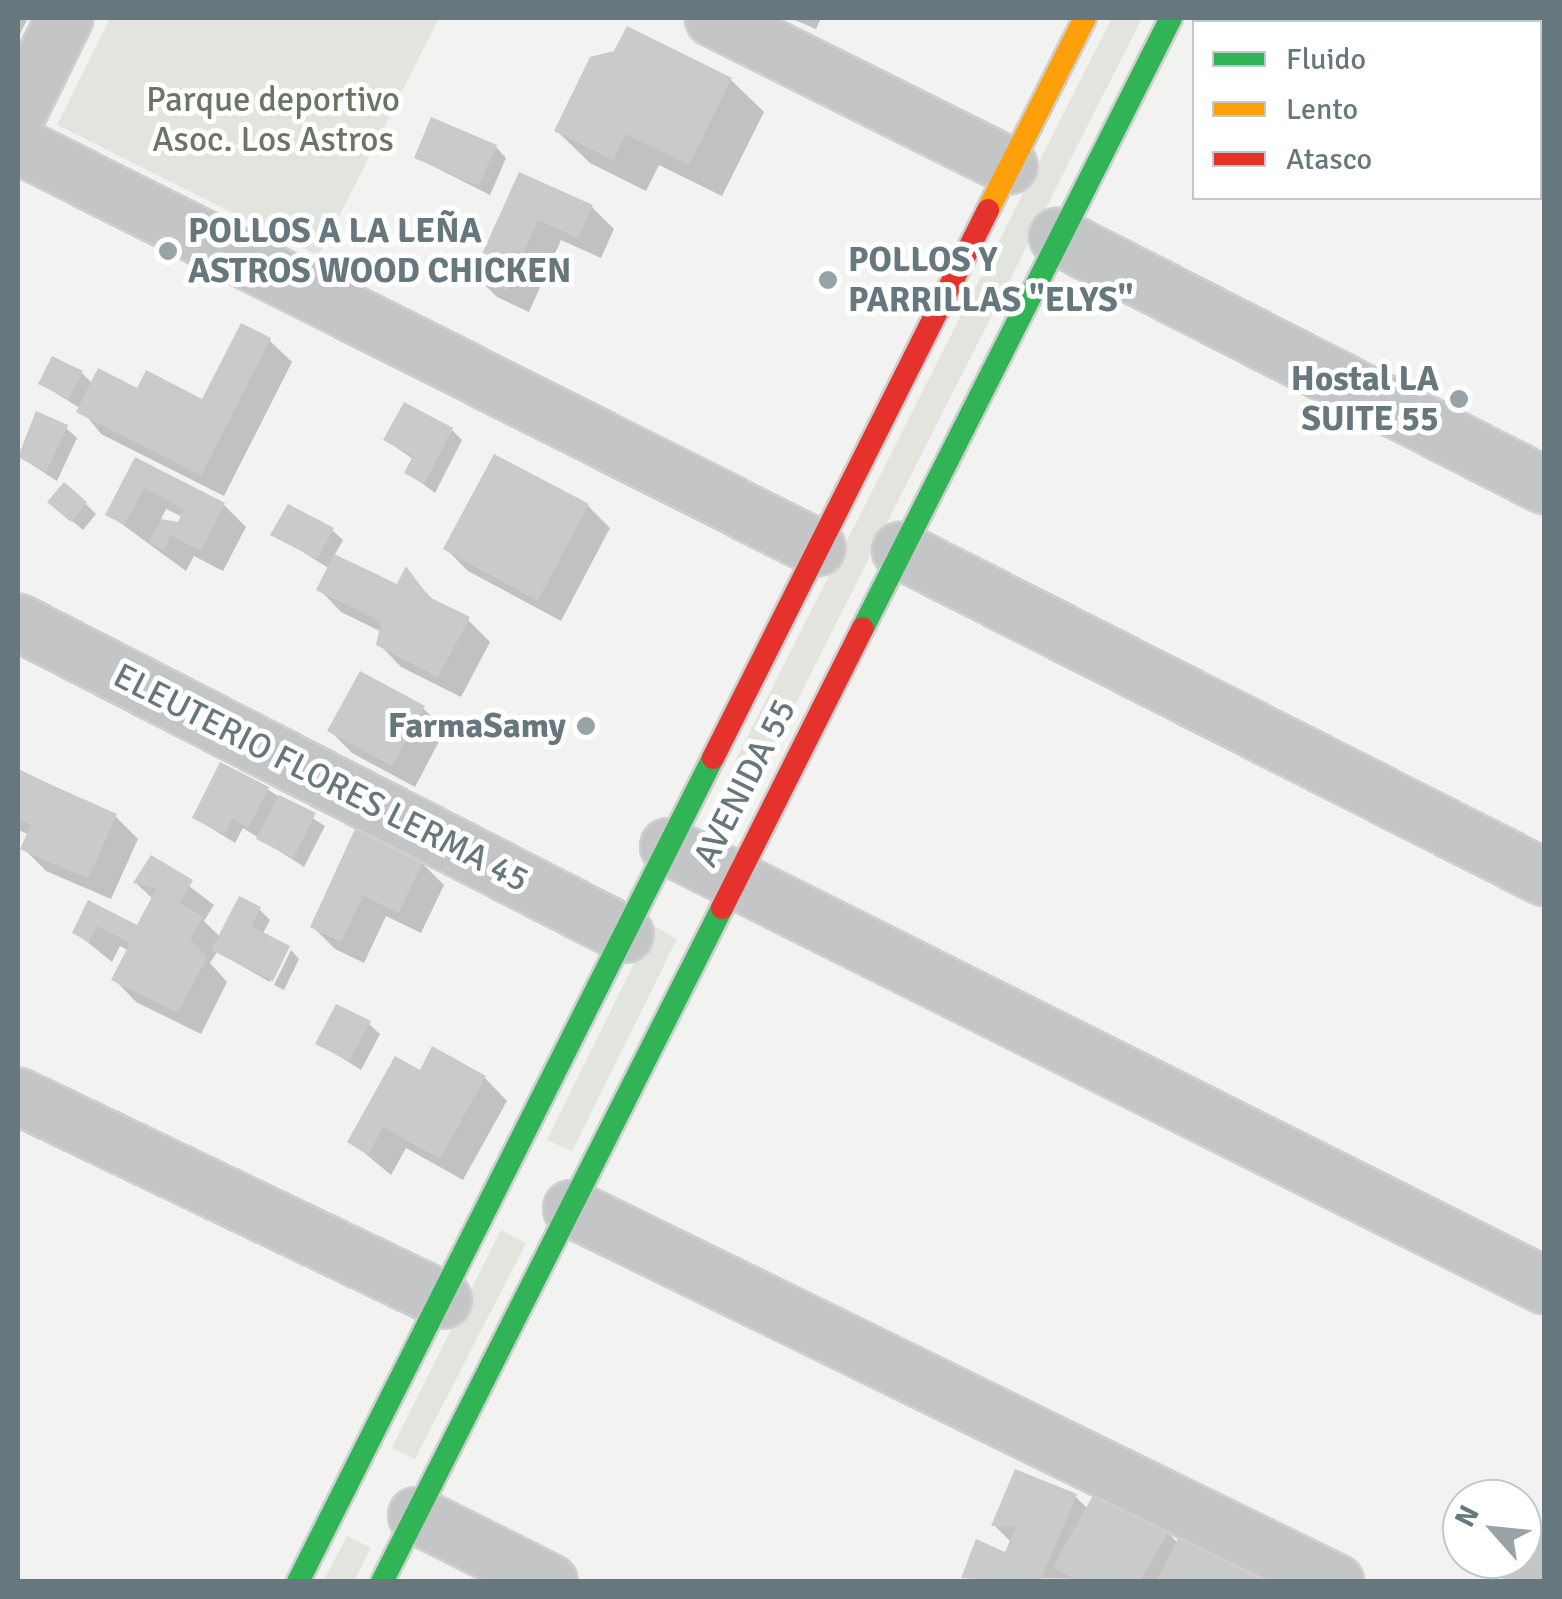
<!DOCTYPE html>
<html>
<head>
<meta charset="utf-8">
<style>
  body { margin:0 }
  #map { position:relative; width:1562px; height:1599px; overflow:hidden; background:#f2f2f1; font-family:Signika,sans-serif }
  div>[style] { position:absolute }
  .green>* { inset:0; background:#e2e4de }
  .shadow>* { inset:0; background:#0003 }
  .building>* { inset:0; background:#c9caca }
  .roads { filter:drop-shadow(2px 0 #cecfcf) drop-shadow(-2px 0 #cecfcf) drop-shadow(0 2px #cecfcf) drop-shadow(0 -2px #cecfcf) }
  .street>* { height:55px; margin:-27.5px; padding:0 27.5px; transform-origin:27.5px; border-radius:27.5px; background:#c3c5c6 }
  .fast>* { height:22px; margin:-11px; padding:0 11px; transform-origin:11px; border-radius:11px; background:#30b455 }
  .slow>* { height:22px; margin:-11px; padding:0 11px; transform-origin:11px; border-radius:11px; background:#ff9f0a }
  .jam>* { height:22px; margin:-11px; padding:0 11px; transform-origin:11px; border-radius:11px; background:#e5322d }
  .dots>* { width:28px; height:28px; translate:-50% -50%; box-sizing:border-box; border:5px solid #fff; border-radius:50% }
  span { translate:-50% -50%; white-space:nowrap; text-align:center; line-height:1.15; -webkit-text-stroke:10px #fff; paint-order:stroke }
  .park-label { font-size:35px; color:#6b7564 }
  .poi-label { font-size:35px; color:#66787d; font-weight:700 }
  .left { translate:0 -50%; text-align:left }
  .right { translate:-100% -50%; text-align:right }
  .street-label { font-size:35px; color:#66787d }
  .frame { position:absolute; inset:0; border:20px solid #66787d; pointer-events:none }
  .legend { position:absolute; left:1192px; top:20px; width:350px; height:180px; box-sizing:border-box; background:#fff; border:2px solid #c2c9cb; margin:0; padding:12px 18px; list-style:none; font-size:30px; color:#66787d }
  .legend li { display:flex; align-items:center; gap:20px; height:50px }
  .legend b { width:50px; border:2px solid #c2c9cb }
  .north { position:absolute; left:1442px; top:1479px; width:100px; height:100px; box-sizing:border-box; background:#fff; border:2px solid #c2c9cb; border-radius:50%; rotate:297deg; font-size:28px; font-weight:700; line-height:40px; text-align:center; color:#66787d }
  .north::after { content:''; display:block; margin:auto; width:35px; height:45px; background:#97a3a6; clip-path:polygon(50% 0,100% 100%,50% 72%,0 100%) }
</style>
</head>
<body>
<div id="map">
  <div class="green">
    <i style="clip-path:polygon(110px 18px,439px 18px,319px 256px,57px 125px)"></i>
    <i style="clip-path:polygon(1112px 18px,1142px 18px,752px 790px,727px 777px)"></i>
    <i style="clip-path:polygon(653px 925px,677px 939px,572px 1151px,547px 1140px)"></i>
    <i style="clip-path:polygon(501px 1230px,526px 1243px,415px 1459px,392px 1448px)"></i>
    <i style="clip-path:polygon(347px 1536px,371px 1548px,354px 1581px,323px 1582px)"></i>
  </div>
  <div class="shadow">
    <i style="clip-path:polygon(18px 18px,28px 18px,18px 38px)"></i>
    <i style="clip-path:polygon(790px 18px,821px 18px,816px 29px)"></i>
    <i style="clip-path:polygon(731px 80px,764px 112px,722px 196px,659px 165px,646px 191px,590px 163px,557px 131px)"></i>
    <i style="clip-path:polygon(496px 147px,506px 158px,490px 195px,417px 158px)"></i>
    <i style="clip-path:polygon(520px 175px,592px 207px,614px 229px,601px 258px,561px 240px,529px 312px,497px 297px,475px 275px)"></i>
    <i style="clip-path:polygon(269px 340px,292px 362px,224px 496px,101px 434px,80px 408px,41px 384px,82px 373px,93px 384px,204px 402px)"></i>
    <i style="clip-path:polygon(66px 428px,77px 438px,57px 481px,20px 457px)"></i>
    <i style="clip-path:polygon(452px 430px,462px 440px,435px 493px,407px 472px,414px 460px,386px 440px)"></i>
    <i style="clip-path:polygon(evenodd,136px 460px,224px 505px,246px 527px,223px 571px,194px 556px,186px 571px,108px 514px,136px 460px,166px 509px,183px 517px,179px 525px,160px 521px,166px 509px)"></i>
    <i style="clip-path:polygon(86px 504px,96px 514px,83px 530px,61px 512px)"></i>
    <i style="clip-path:polygon(588px 506px,610px 528px,561px 621px,468px 571px,446px 549px)"></i>
    <i style="clip-path:polygon(332px 530px,343px 540px,334px 556px,398px 588px,406px 571px,437px 604px,468px 620px,490px 642px,461px 697px,401px 667px,379px 644px,382px 632px,341px 612px,319px 589px,330px 569px,274px 534px)"></i>
    <i style="clip-path:polygon(423px 708px,445px 730px,415px 787px,352px 753px,330px 731px)"></i>
    <i style="clip-path:polygon(18px 769px,115px 816px,138px 839px,111px 899px,46px 871px,23px 848px,30px 835px,18px 830px)"></i>
    <i style="clip-path:polygon(267px 789px,325px 826px,304px 867px,243px 828px,235px 843px,195px 818px)"></i>
    <i style="clip-path:polygon(357px 833px,422px 863px,444px 885px,421px 933px,386px 916px,364px 963px,335px 949px,313px 927px)"></i>
    <i style="clip-path:polygon(152px 858px,214px 905px,204px 921px,220px 937px,259px 909px,270px 920px,262px 935px,286px 949px,270px 982px,217px 952px,210px 963px,227px 982px,201px 1034px,136px 1002px,114px 979px,129px 951px,120px 946px,112px 962px,75px 932px,89px 903px,138px 928px,153px 899px,136px 883px)"></i>
    <i style="clip-path:polygon(291px 950px,299px 959px,284px 990px,274px 985px)"></i>
    <i style="clip-path:polygon(369px 1024px,380px 1034px,361px 1070px,318px 1043px)"></i>
    <i style="clip-path:polygon(421px 1073px,485px 1078px,507px 1101px,463px 1180px,406px 1148px,391px 1175px,350px 1141px)"></i>
    <i style="clip-path:polygon(1075px 1496px,1088px 1509px,1167px 1532px,1178px 1543px,1274px 1582px,964px 1577px,1007px 1555px,1012px 1543px,994px 1525px)"></i>
  </div>
  <div class="building">
    <i style="clip-path:polygon(627px 26px,732px 78px,689px 165px,626px 134px,613px 160px,554px 131px,590px 57px,614px 51px)"></i>
    <i style="clip-path:polygon(431px 117px,497px 145px,479px 186px,414px 158px)"></i>
    <i style="clip-path:polygon(519px 172px,593px 205px,578px 238px,538px 220px,507px 291px,472px 276px)"></i>
    <i style="clip-path:polygon(241px 323px,271px 338px,201px 476px,76px 412px,98px 368px,137px 388px,146px 370px,202px 399px)"></i>
    <i style="clip-path:polygon(52px 356px,83px 371px,69px 399px,38px 384px)"></i>
    <i style="clip-path:polygon(404px 402px,453px 428px,424px 484px,404px 473px,413px 456px,383px 440px)"></i>
    <i style="clip-path:polygon(36px 411px,68px 425px,46px 472px,18px 457px)"></i>
    <i style="clip-path:polygon(494px 454px,589px 504px,538px 601px,443px 549px)"></i>
    <i style="clip-path:polygon(135px 457px,225px 503px,201px 551px,171px 536px,164px 550px,149px 543px,161px 519px,178px 522px,184px 509px,144px 488px,125px 525px,105px 515px)"></i>
    <i style="clip-path:polygon(64px 482px,87px 502px,71px 522px,47px 502px)"></i>
    <i style="clip-path:polygon(288px 504px,334px 528px,317px 559px,270px 535px)"></i>
    <i style="clip-path:polygon(334px 554px,397px 584px,406px 566px,429px 597px,470px 617px,438px 677px,376px 645px,381px 622px,316px 590px)"></i>
    <i style="clip-path:polygon(360px 671px,425px 706px,392px 766px,327px 731px)"></i>
    <i style="clip-path:polygon(220px 762px,269px 787px,248px 828px,232px 819px,224px 834px,192px 818px)"></i>
    <i style="clip-path:polygon(18px 770px,117px 814px,88px 879px,20px 849px,31px 825px,18px 819px)"></i>
    <i style="clip-path:polygon(279px 795px,316px 813px,293px 858px,256px 839px)"></i>
    <i style="clip-path:polygon(355px 829px,423px 861px,399px 913px,363px 896px,341px 942px,310px 927px)"></i>
    <i style="clip-path:polygon(151px 855px,193px 880px,180px 903px,203px 917px,190px 939px,207px 957px,178px 1013px,111px 980px,130px 943px,97px 926px,89px 942px,72px 933px,88px 900px,137px 925px,156px 889px,133px 883px)"></i>
    <i style="clip-path:polygon(239px 896px,261px 907px,251px 926px,290px 946px,273px 981px,211px 950px)"></i>
    <i style="clip-path:polygon(336px 1004px,371px 1021px,349px 1061px,315px 1044px)"></i>
    <i style="clip-path:polygon(432px 1046px,486px 1076px,440px 1159px,383px 1127px,368px 1155px,347px 1142px,395px 1056px,420px 1070px)"></i>
    <i style="clip-path:polygon(1015px 1469px,1077px 1494px,1040px 1582px,961px 1578px,976px 1539px,1005px 1552px,1016px 1527px,991px 1526px)"></i>
    <i style="clip-path:polygon(1096px 1490px,1169px 1530px,1140px 1582px,1079px 1582px,1053px 1567px)"></i>
    <i style="clip-path:polygon(1181px 1532px,1280px 1582px,1156px 1582px)"></i>
  </div>
  <div class="roads">
    <div class="street">
      <i style="left:713px;top:18px;width:330px;rotate:26.5deg"></i>
      <i style="left:1421px;top:18px;width:11px;rotate:22deg"></i>
      <i style="left:1540px;top:77px;width:4px;rotate:27deg"></i>
      <i style="left:18px;top:112px;width:105px;rotate:-63.9deg"></i>
      <i style="left:18px;top:145px;width:894px;rotate:26.74deg"></i>
      <i style="left:1057px;top:236px;width:547px;rotate:27.08deg"></i>
      <i style="left:900px;top:550px;width:722px;rotate:26.92deg"></i>
      <i style="left:18px;top:622px;width:682px;rotate:27.2deg"></i>
      <i style="left:668px;top:846px;width:980px;rotate:26.62deg"></i>
      <i style="left:18px;top:1096px;width:471px;rotate:25.6deg"></i>
      <i style="left:571px;top:1208px;width:851px;rotate:26.08deg"></i>
      <i style="left:416px;top:1515px;width:149px;rotate:26.7deg"></i>
      <i style="left:1531px;top:1582px;width:29px;rotate:-63deg"></i>
    </div>
    <div class="fast">
      <i style="left:863px;top:628px;width:683px;rotate:-63.21deg"></i>
      <i style="left:298px;top:1582px;width:923px;rotate:-63.27deg"></i>
      <i style="left:382px;top:1582px;width:755px;rotate:-63.23deg"></i>
    </div>
    <div class="slow">
      <i style="left:988px;top:210px;width:215px;rotate:-63.2deg"></i>
    </div>
    <div class="jam">
      <i style="left:713px;top:758px;width:613px;rotate:-63.35deg"></i>
      <i style="left:722px;top:908px;width:313px;rotate:-63.3deg"></i>
    </div>
  </div>
  <div class="dots">
    <i style="left:168px;top:251px;background:#97a3a6"></i>
    <i style="left:828px;top:280px;background:#97a3a6"></i>
    <i style="left:1459px;top:399px;background:#97a3a6"></i>
    <i style="left:586px;top:726px;background:#97a3a6"></i>
  </div>
  <div class="park-label">
    <span style="left:273px;top:120px">Parque deportivo<br>Asoc. Los Astros</span>
  </div>
  <div class="poi-label">
    <span class="left" style="left:188px;top:251px">POLLOS A LA LEÑA<br>ASTROS WOOD CHICKEN</span>
    <span class="left" style="left:848px;top:280px">POLLOS Y<br>PARRILLAS "ELYS"</span>
    <span class="right" style="left:1439px;top:399px">Hostal LA<br>SUITE 55</span>
    <span class="right" style="left:566px;top:726px">FarmaSamy</span>
  </div>
  <div class="street-label">
    <span style="left:321px;top:778px;rotate:27deg">ELEUTERIO FLORES LERMA 45</span>
    <span style="left:745px;top:783px;rotate:-63deg">AVENIDA 55</span>
  </div>
  <div class="frame"></div>
  <ul class="legend">
  <li><b style="height:12px;background:#30b455"></b>Fluido</li>
  <li><b style="height:12px;background:#ff9f0a"></b>Lento</li>
  <li><b style="height:12px;background:#e5322d"></b>Atasco</li>
  </ul>
  <div class="north">N</div>
</div>
</body>
</html>
